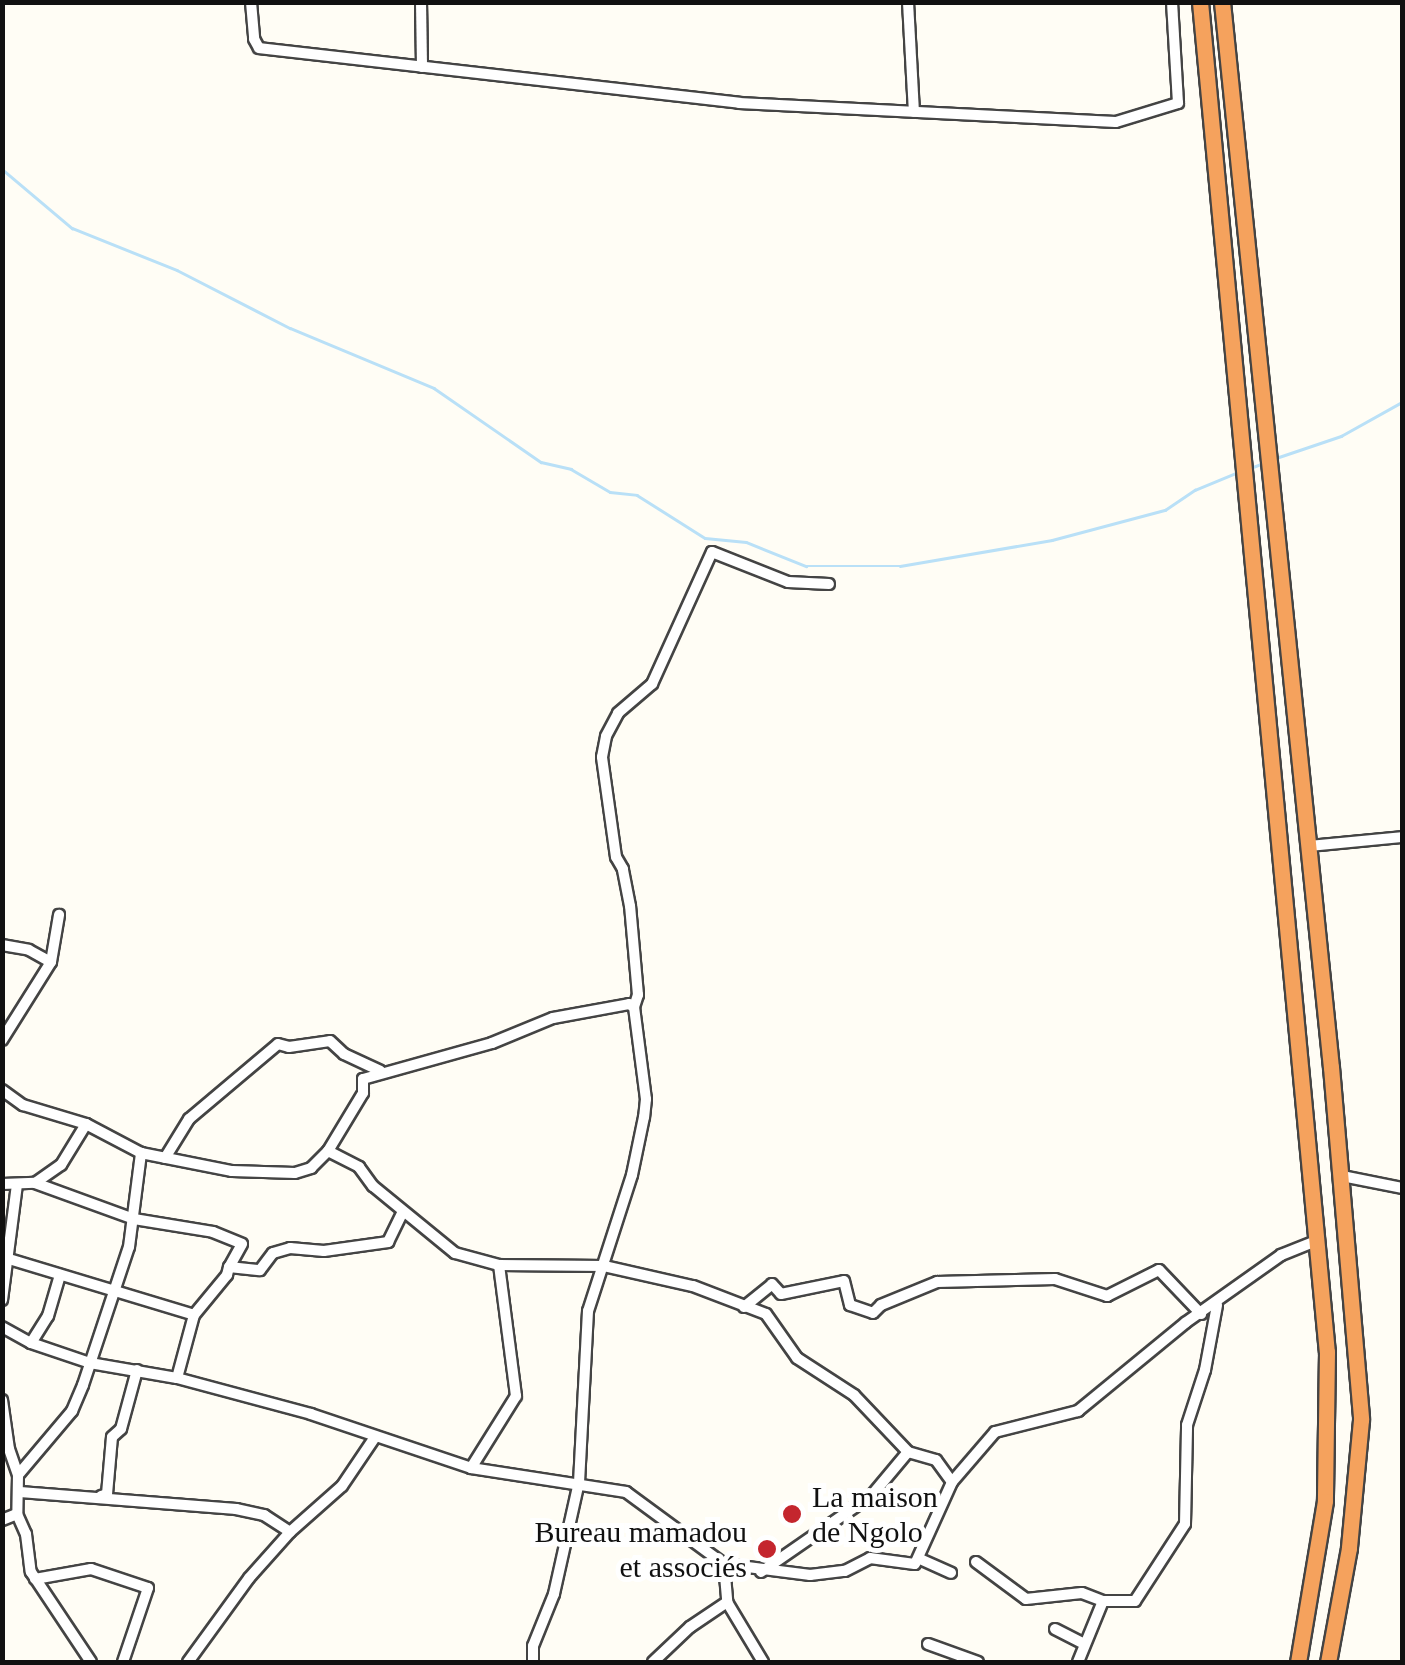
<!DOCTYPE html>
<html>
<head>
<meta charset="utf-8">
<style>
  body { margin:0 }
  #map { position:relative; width:1405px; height:1665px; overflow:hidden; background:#fffdf5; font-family:Georgia,serif }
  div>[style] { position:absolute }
  .stream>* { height:2.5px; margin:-1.25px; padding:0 1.25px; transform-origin:1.25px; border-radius:1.25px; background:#b9e0f7 }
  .roads { filter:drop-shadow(2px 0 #444) drop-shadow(-2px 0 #444) drop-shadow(0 2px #444) drop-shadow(0 -2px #444) }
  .minor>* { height:10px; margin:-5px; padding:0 5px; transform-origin:5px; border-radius:5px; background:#fff }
  .highway>* { height:15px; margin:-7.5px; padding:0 7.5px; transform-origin:7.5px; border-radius:7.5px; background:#f5a25d }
  .dots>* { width:28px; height:28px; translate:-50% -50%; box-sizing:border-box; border:5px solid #fff; border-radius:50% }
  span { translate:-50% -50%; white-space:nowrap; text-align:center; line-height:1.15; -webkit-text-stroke:10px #fff; paint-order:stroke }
  .poi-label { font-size:30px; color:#111 }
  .left { translate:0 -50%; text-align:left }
  .right { translate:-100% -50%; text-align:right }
  .frame { position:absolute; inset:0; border:5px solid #111; pointer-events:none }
</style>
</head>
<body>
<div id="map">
  <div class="stream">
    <i style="left:2px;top:169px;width:92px;rotate:40.1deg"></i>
    <i style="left:72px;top:228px;width:113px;rotate:21.8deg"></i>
    <i style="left:177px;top:270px;width:127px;rotate:27.2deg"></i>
    <i style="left:290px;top:328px;width:156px;rotate:22.6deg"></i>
    <i style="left:434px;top:388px;width:130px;rotate:34.7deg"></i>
    <i style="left:541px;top:462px;width:31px;rotate:13deg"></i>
    <i style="left:571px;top:469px;width:45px;rotate:30.5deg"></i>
    <i style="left:610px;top:492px;width:27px;rotate:6deg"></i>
    <i style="left:637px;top:495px;width:80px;rotate:32.3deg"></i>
    <i style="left:705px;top:538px;width:41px;rotate:5.6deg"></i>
    <i style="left:746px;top:542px;width:65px;rotate:21.8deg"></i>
    <i style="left:806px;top:566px;width:94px"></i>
    <i style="left:900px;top:566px;width:154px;rotate:-9.7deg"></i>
    <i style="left:1052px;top:540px;width:117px;rotate:-14.9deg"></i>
    <i style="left:1165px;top:510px;width:36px;rotate:-34deg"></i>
    <i style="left:1195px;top:490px;width:44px;rotate:-22.5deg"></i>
    <i style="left:1276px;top:458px;width:69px;rotate:-18.7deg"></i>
    <i style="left:1341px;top:436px;width:70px;rotate:-29.1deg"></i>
    <i style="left:1248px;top:469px;width:17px;rotate:-21deg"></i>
  </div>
  <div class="roads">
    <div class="minor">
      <i style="left:251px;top:2px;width:37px;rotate:85deg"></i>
      <i style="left:254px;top:39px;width:10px;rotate:61deg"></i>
      <i style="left:259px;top:48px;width:483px;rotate:6.5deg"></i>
      <i style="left:739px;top:103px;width:377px;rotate:2.9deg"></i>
      <i style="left:1116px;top:122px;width:65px;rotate:-17deg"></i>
      <i style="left:1178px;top:103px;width:101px;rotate:-93.4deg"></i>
      <i style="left:421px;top:2px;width:65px;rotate:89.1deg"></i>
      <i style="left:908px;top:2px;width:110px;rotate:86.9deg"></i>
      <i style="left:1309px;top:846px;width:93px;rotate:-5.5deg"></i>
      <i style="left:2px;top:945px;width:27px;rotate:10deg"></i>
      <i style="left:29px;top:950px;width:25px;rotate:29deg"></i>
      <i style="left:634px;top:1007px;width:13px;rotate:-72deg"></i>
      <i style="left:638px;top:995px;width:89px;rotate:-95.1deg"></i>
      <i style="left:630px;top:906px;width:38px;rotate:-101deg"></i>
      <i style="left:623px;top:869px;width:14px;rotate:-120deg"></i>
      <i style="left:616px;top:857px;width:101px;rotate:-98deg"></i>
      <i style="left:602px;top:757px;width:21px;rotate:-79deg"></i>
      <i style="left:606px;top:736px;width:26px;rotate:-62deg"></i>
      <i style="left:618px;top:713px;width:45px;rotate:-40.5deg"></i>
      <i style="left:652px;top:684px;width:145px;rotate:-65.6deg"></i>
      <i style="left:712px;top:552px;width:82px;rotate:21.5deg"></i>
      <i style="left:788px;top:582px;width:41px;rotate:2.8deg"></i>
      <i style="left:2px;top:1040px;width:92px;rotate:-57.9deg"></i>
      <i style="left:51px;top:962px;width:48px;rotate:-80.3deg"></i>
      <i style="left:2px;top:1090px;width:26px;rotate:36deg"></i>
      <i style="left:23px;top:1105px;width:66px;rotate:16.8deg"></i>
      <i style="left:86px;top:1124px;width:62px;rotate:27.8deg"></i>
      <i style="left:141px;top:1153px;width:93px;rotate:11.2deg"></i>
      <i style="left:232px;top:1171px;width:63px;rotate:1.8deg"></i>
      <i style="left:295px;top:1173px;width:17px;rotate:-17deg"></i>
      <i style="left:311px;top:1168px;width:24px;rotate:-45deg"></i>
      <i style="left:328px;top:1151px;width:68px;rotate:-58.9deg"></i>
      <i style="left:363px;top:1093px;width:14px;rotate:-90deg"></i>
      <i style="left:363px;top:1079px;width:134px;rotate:-15.6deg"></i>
      <i style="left:492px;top:1043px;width:66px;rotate:-22.3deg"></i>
      <i style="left:553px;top:1018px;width:77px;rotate:-10.4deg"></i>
      <i style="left:629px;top:1004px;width:6px;rotate:31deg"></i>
      <i style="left:634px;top:1007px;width:93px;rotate:82.6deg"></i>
      <i style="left:646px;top:1099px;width:18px;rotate:96deg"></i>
      <i style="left:644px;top:1117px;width:59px;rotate:101.7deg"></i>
      <i style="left:632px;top:1175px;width:143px;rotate:107.9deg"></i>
      <i style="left:588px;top:1311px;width:171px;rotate:93deg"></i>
      <i style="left:579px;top:1482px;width:115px;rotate:102.6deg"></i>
      <i style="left:554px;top:1594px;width:56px;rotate:112deg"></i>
      <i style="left:533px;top:1646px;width:16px;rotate:90deg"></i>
      <i style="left:328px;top:1151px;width:35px;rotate:27deg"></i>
      <i style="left:359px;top:1167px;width:24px;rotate:54deg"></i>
      <i style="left:373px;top:1186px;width:106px;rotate:39.3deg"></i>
      <i style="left:455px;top:1253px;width:46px;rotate:15.3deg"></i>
      <i style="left:499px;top:1265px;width:105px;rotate:0.5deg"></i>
      <i style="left:604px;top:1266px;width:91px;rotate:12.7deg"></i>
      <i style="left:693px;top:1286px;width:78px;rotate:21deg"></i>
      <i style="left:766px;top:1314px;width:54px;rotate:54.8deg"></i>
      <i style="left:797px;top:1358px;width:68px;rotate:33deg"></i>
      <i style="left:854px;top:1395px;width:79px;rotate:46.5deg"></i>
      <i style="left:908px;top:1452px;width:29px;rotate:16deg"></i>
      <i style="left:936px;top:1460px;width:27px;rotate:54deg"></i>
      <i style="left:165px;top:1158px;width:46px;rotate:-58.4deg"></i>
      <i style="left:189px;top:1119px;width:116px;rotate:-40.1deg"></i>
      <i style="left:278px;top:1044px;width:11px;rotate:15deg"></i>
      <i style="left:289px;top:1047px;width:41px;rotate:-8.3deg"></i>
      <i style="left:330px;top:1041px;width:19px;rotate:43deg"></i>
      <i style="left:344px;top:1054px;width:40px;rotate:25deg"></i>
      <i style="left:1342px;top:1176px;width:61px;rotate:11.3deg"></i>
      <i style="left:35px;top:1183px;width:32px;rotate:-35deg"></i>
      <i style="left:61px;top:1165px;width:48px;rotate:-58.6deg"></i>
      <i style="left:2px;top:1184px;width:33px;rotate:-2deg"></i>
      <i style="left:35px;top:1183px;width:105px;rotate:20deg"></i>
      <i style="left:134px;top:1219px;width:80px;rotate:9.3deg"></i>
      <i style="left:213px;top:1232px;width:31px;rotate:22deg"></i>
      <i style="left:242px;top:1244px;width:26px;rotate:119deg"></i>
      <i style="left:9px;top:1259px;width:193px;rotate:16.8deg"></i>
      <i style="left:2px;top:1300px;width:117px;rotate:-82.6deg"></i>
      <i style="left:744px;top:1307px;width:36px;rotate:-39deg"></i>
      <i style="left:772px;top:1284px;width:13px;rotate:48deg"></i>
      <i style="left:781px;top:1294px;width:64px;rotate:-11.7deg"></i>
      <i style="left:844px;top:1281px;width:25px;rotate:76deg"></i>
      <i style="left:850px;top:1305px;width:24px;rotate:19deg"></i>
      <i style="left:873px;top:1313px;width:11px;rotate:-45deg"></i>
      <i style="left:881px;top:1305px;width:61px;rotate:-22.3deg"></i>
      <i style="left:937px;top:1282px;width:118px;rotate:-1.5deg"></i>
      <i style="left:1055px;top:1279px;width:55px;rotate:18.1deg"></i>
      <i style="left:1107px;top:1296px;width:58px;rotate:-26.6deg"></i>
      <i style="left:1159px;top:1270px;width:61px;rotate:46.3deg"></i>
      <i style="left:2px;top:1327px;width:33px;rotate:29deg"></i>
      <i style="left:31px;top:1343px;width:62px;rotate:18.7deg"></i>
      <i style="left:90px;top:1363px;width:88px;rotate:9.8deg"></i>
      <i style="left:177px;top:1378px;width:139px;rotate:15deg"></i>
      <i style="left:311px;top:1414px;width:169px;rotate:18.6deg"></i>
      <i style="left:471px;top:1468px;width:157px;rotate:8.8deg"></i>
      <i style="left:626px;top:1492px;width:122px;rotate:36.3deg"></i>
      <i style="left:724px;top:1564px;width:87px;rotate:7.3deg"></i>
      <i style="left:810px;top:1575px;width:35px;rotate:-7deg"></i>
      <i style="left:845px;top:1571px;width:28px;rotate:-27deg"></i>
      <i style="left:870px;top:1558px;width:45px;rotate:7.6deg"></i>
      <i style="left:915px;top:1564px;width:90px;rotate:-65.7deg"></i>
      <i style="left:952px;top:1482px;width:66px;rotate:-49.3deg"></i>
      <i style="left:995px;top:1432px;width:86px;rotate:-14.2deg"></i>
      <i style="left:1078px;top:1411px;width:139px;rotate:-39.4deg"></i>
      <i style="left:1185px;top:1323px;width:118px;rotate:-35.3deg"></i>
      <i style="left:1281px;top:1255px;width:40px;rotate:-22deg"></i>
      <i style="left:31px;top:1343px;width:32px;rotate:-58deg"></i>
      <i style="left:48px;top:1316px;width:43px;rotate:-73.7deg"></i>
      <i style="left:177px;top:1378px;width:65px;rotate:-74.9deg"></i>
      <i style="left:194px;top:1315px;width:52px;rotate:-50.5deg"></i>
      <i style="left:227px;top:1275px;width:8px;rotate:-76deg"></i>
      <i style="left:229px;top:1267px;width:31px;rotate:6deg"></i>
      <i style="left:260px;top:1270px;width:21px;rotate:-53deg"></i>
      <i style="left:273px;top:1253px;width:18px;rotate:-16deg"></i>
      <i style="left:290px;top:1248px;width:34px;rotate:5deg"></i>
      <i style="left:324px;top:1251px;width:65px;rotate:-8deg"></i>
      <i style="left:388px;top:1242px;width:34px;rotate:-64deg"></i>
      <i style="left:2px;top:1400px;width:49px;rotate:81.9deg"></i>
      <i style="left:9px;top:1449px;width:28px;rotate:71deg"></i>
      <i style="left:18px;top:1475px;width:39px;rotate:91deg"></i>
      <i style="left:17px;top:1514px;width:22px;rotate:66deg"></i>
      <i style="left:26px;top:1534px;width:38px;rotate:83deg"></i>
      <i style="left:31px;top:1572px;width:108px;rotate:56.3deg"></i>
      <i style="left:471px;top:1468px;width:85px;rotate:-58deg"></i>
      <i style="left:516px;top:1396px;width:132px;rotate:-97.4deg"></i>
      <i style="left:18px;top:1475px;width:84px;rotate:-49.8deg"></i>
      <i style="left:72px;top:1411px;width:28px;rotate:-67deg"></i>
      <i style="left:83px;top:1385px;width:145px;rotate:-71.6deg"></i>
      <i style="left:129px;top:1247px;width:95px;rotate:-82.7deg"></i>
      <i style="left:20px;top:1492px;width:217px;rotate:4.5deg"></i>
      <i style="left:236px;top:1509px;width:29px;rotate:12deg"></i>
      <i style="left:264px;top:1515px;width:31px;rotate:33deg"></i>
      <i style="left:101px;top:1496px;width:6px;rotate:-18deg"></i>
      <i style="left:107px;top:1494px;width:57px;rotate:-85deg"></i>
      <i style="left:112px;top:1437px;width:12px;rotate:-42deg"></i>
      <i style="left:121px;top:1429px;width:61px;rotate:-74.8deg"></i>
      <i style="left:2px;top:1520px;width:16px;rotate:-22deg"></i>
      <i style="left:920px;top:1559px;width:34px;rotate:24deg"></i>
      <i style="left:976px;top:1562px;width:62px;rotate:36.5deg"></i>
      <i style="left:1026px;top:1599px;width:56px;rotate:-6.1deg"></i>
      <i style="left:1082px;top:1593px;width:22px;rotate:21deg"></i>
      <i style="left:1103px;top:1601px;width:32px"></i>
      <i style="left:1135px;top:1601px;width:92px;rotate:-57deg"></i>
      <i style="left:1185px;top:1524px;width:99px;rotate:-88.8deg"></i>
      <i style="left:1187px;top:1425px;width:58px;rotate:-71.9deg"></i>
      <i style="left:1205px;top:1370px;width:66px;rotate:-79.5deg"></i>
      <i style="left:724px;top:1564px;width:38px;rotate:85deg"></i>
      <i style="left:727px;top:1602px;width:70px;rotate:59deg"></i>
      <i style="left:761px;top:1572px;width:135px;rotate:-34.7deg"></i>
      <i style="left:872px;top:1495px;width:56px;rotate:-50.1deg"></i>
      <i style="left:35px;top:1579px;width:57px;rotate:-10.1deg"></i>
      <i style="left:91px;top:1569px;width:60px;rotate:18.4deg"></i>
      <i style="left:148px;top:1588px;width:78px;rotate:108.7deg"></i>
      <i style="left:1055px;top:1629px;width:33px;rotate:27deg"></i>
      <i style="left:928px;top:1644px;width:53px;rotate:19.8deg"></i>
      <i style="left:188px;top:1662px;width:104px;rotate:-54deg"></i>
      <i style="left:249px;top:1578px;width:62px;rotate:-48.3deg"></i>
      <i style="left:290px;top:1532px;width:69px;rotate:-41.5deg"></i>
      <i style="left:342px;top:1486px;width:59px;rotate:-56deg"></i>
      <i style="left:653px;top:1662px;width:51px;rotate:-43.4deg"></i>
      <i style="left:690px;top:1627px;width:45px;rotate:-34deg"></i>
      <i style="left:1078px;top:1662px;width:66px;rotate:-67.7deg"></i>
    </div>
    <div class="highway">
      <i style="left:1200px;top:2px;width:1356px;rotate:84.63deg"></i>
      <i style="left:1327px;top:1352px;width:149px;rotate:90.8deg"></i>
      <i style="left:1325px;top:1501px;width:163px;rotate:99.5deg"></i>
      <i style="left:1222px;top:2px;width:1071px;rotate:84.16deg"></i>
      <i style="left:1331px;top:1067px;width:354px;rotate:85.1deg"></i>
      <i style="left:1361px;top:1420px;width:129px;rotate:95.4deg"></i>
      <i style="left:1349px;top:1548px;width:116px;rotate:100.4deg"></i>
    </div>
  </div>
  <div class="dots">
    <i style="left:792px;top:1514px;background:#c4262e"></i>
    <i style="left:767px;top:1549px;background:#c4262e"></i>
  </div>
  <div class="poi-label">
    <span class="left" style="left:812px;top:1514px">La maison<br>de Ngolo</span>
    <span class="right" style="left:747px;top:1549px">Bureau mamadou<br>et associés</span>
  </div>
  <div class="frame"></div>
</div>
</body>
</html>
